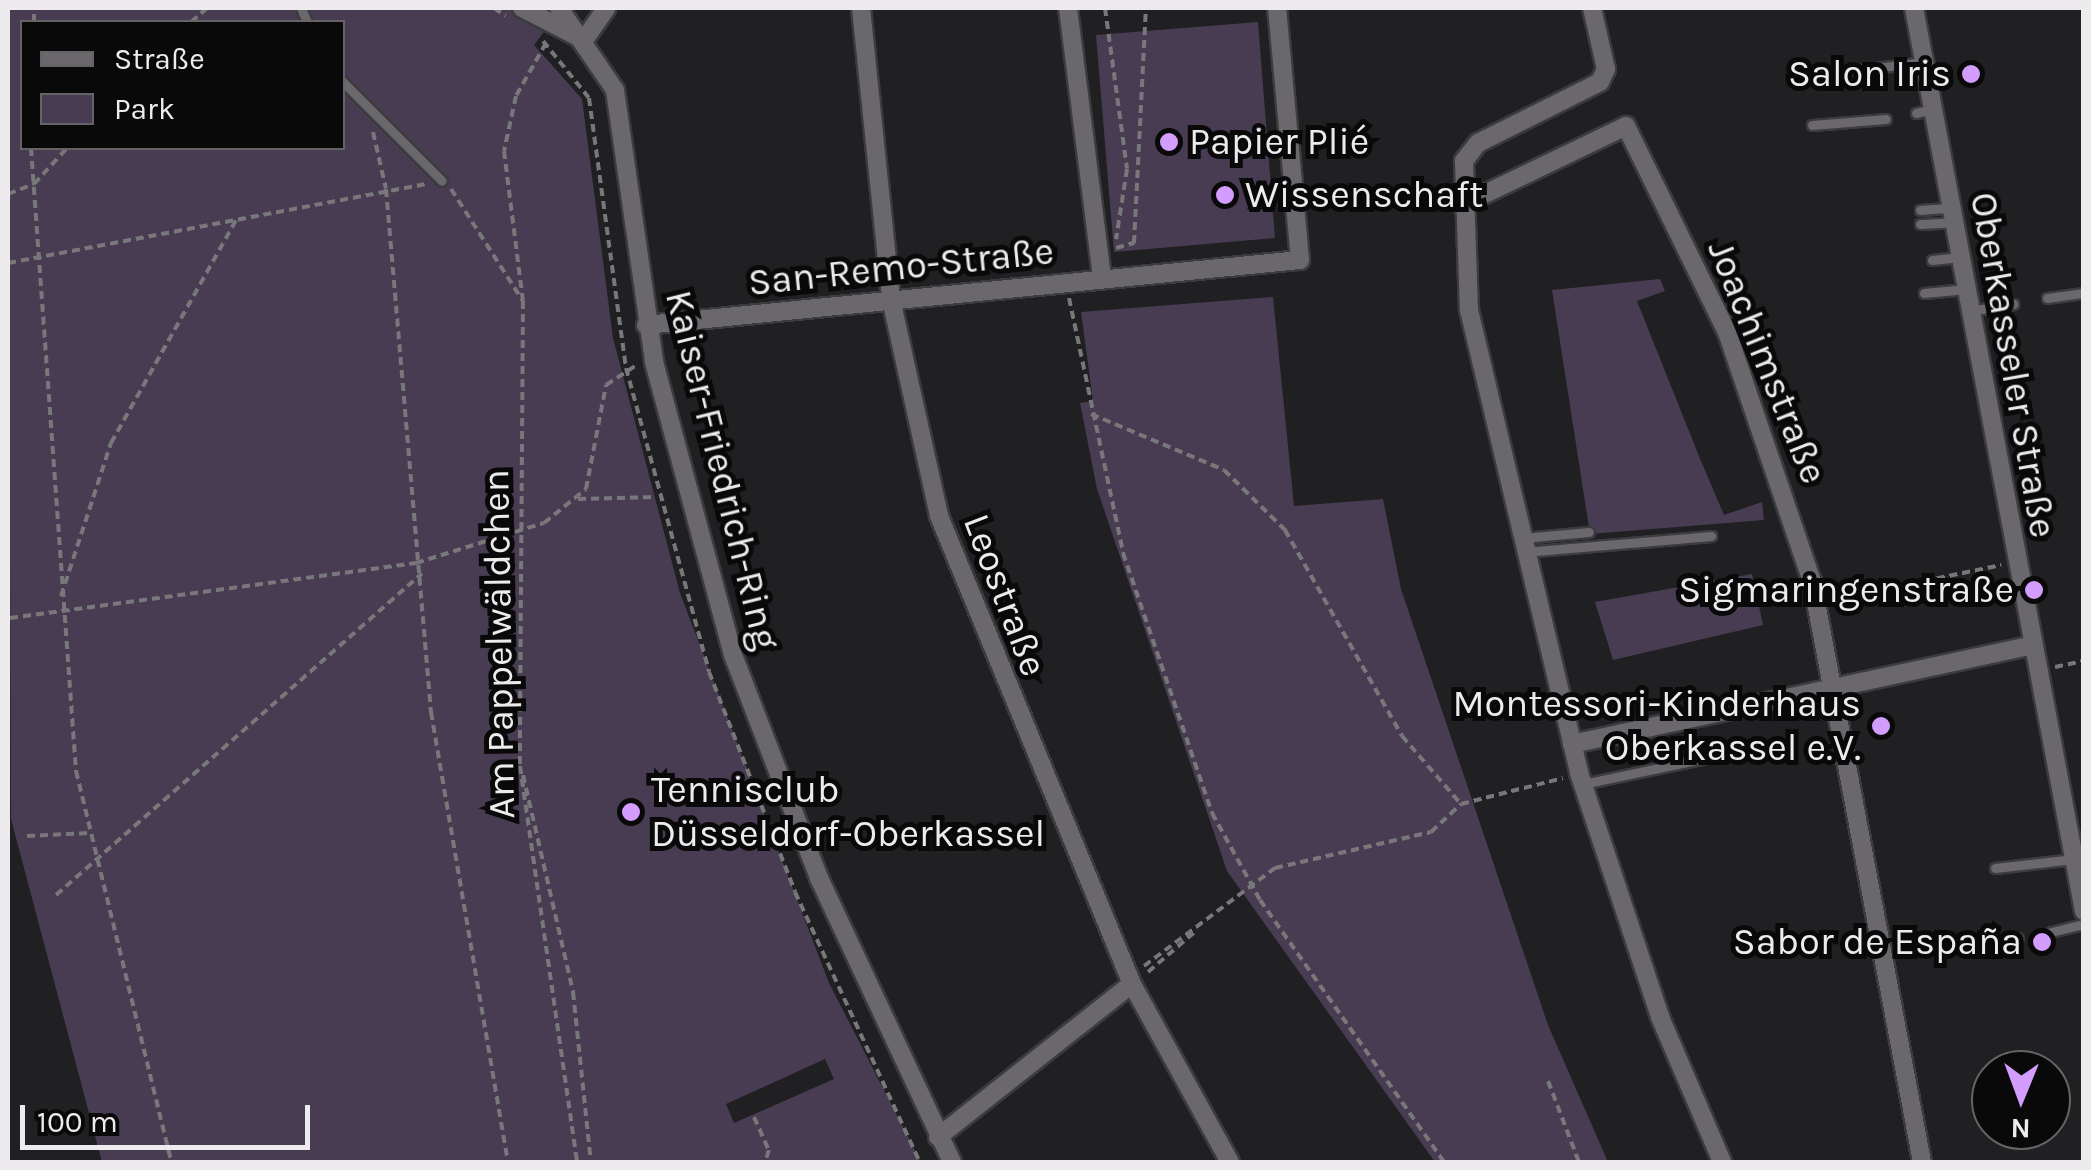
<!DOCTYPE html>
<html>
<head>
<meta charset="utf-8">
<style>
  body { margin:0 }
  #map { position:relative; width:2091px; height:1170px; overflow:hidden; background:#201f22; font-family:Karla,sans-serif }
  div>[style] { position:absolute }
  .green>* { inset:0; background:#483c52 }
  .path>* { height:4px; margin-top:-2px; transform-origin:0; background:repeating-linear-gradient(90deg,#78777a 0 8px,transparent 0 13px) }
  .roads { filter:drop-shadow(2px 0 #3c3b3d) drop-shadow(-2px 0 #3c3b3d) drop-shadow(0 2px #3c3b3d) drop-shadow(0 -2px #3c3b3d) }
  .service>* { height:9px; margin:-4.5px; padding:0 4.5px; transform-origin:4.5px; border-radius:4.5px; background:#6a686c }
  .minor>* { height:18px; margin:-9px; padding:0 9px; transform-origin:9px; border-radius:9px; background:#6a686c }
  .dots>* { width:28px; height:28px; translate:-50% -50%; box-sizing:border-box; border:5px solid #0a090a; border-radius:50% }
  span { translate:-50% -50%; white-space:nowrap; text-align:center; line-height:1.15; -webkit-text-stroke:10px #0a090a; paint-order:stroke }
  .poi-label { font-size:38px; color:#edebee }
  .right { translate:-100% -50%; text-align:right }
  .left { translate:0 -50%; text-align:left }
  .street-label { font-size:38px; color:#edebee }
  .frame { position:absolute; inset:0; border:10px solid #edebee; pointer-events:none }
  .legend { position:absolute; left:20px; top:20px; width:325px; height:130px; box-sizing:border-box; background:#0a090a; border:2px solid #656365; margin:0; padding:12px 18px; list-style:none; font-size:30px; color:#edebee }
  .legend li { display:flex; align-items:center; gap:20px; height:50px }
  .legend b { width:50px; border:2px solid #656365 }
  .north { position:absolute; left:1971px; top:1050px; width:100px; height:100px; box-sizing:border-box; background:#0a090a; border:2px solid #656365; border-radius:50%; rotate:181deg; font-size:28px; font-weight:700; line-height:40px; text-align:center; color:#edebee }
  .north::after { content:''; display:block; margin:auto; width:35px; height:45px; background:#d29dfd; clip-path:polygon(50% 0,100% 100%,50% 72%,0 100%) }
  .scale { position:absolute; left:20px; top:1105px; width:290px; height:45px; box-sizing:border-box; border:5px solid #edebee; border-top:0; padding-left:12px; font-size:30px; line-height:35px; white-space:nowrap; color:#edebee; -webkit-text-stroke:8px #0a090a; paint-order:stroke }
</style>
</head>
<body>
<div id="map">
  <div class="green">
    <i style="clip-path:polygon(evenodd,8px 8px,562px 8px,534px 45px,582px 99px,613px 338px,680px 593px,829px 983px,921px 1162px,102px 1162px,11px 819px,8px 8px,22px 22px,342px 22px,342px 148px,22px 148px,22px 22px,8px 8px,825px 1059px,834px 1079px,734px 1123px,726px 1104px,825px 1059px)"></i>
    <i style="clip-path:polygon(1258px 22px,1275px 238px,1114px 252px,1096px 35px)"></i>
    <i style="clip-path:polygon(1660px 279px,1665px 291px,1637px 301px,1701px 461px,1724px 515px,1762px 502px,1764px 520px,1590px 534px,1552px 290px)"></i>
    <i style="clip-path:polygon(1273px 297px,1294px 506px,1383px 499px,1401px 589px,1548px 1025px,1608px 1162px,1435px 1162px,1227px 871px,1097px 489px,1080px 403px,1093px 401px,1081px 312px)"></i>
    <i style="clip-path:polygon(1752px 574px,1763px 625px,1613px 660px,1595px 602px)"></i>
  </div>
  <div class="path">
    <i style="left:494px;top:8px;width:14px;rotate:34deg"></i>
    <i style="left:1105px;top:8px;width:162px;rotate:82.2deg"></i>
    <i style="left:1127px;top:169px;width:71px;rotate:98.9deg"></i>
    <i style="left:34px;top:22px;width:14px;rotate:-90deg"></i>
    <i style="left:191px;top:22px;width:21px;rotate:-41deg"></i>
    <i style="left:543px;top:41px;width:73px;rotate:51.1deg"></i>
    <i style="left:589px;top:98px;width:273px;rotate:82.2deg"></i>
    <i style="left:626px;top:368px;width:315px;rotate:74.7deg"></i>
    <i style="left:709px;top:672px;width:236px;rotate:68.6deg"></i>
    <i style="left:795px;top:892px;width:298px;rotate:65.2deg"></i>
    <i style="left:546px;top:43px;width:61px;rotate:119.5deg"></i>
    <i style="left:516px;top:96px;width:56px;rotate:102.3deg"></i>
    <i style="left:504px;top:151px;width:151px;rotate:82.8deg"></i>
    <i style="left:523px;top:301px;width:465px;rotate:90.4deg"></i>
    <i style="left:520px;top:766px;width:400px;rotate:81.8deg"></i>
    <i style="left:373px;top:132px;width:58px;rotate:77.2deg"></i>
    <i style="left:386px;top:189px;width:525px;rotate:85.08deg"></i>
    <i style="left:431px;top:712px;width:457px;rotate:80.3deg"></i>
    <i style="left:31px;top:148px;width:625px;rotate:85.87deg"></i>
    <i style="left:76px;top:771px;width:402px;rotate:76.3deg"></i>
    <i style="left:451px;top:189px;width:133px;rotate:57.3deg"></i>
    <i style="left:8px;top:194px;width:28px;rotate:-21deg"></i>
    <i style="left:34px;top:184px;width:49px;rotate:-47.5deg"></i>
    <i style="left:1116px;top:248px;width:19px;rotate:-16deg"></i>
    <i style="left:1134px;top:243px;width:235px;rotate:-87.1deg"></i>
    <i style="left:8px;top:263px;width:424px;rotate:-10.7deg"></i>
    <i style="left:1069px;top:298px;width:261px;rotate:78deg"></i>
    <i style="left:1123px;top:553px;width:275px;rotate:71.1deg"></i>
    <i style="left:1212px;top:813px;width:99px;rotate:61.1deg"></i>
    <i style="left:1260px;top:900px;width:320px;rotate:54.9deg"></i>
    <i style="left:1091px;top:414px;width:144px;rotate:22.8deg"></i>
    <i style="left:1224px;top:470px;width:86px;rotate:44.5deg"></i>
    <i style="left:1285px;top:530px;width:237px;rotate:60.4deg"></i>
    <i style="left:1402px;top:736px;width:90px;rotate:49.1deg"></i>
    <i style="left:578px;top:499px;width:78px;rotate:-1.5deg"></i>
    <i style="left:1922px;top:593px;width:12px;rotate:-81deg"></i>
    <i style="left:1924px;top:581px;width:79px;rotate:-11.7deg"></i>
    <i style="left:61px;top:596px;width:161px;rotate:-71.9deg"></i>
    <i style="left:111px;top:443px;width:259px;rotate:-60.7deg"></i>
    <i style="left:10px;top:618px;width:410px;rotate:-7.7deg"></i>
    <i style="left:416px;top:563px;width:134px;rotate:-17.4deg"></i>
    <i style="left:544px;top:523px;width:54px;rotate:-39deg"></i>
    <i style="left:586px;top:489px;width:106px;rotate:-79.1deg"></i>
    <i style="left:606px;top:385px;width:35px;rotate:-33deg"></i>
    <i style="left:2055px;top:667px;width:30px;rotate:-12deg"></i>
    <i style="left:523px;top:775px;width:223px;rotate:77deg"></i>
    <i style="left:573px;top:992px;width:171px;rotate:84deg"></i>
    <i style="left:1461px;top:804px;width:105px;rotate:-14.3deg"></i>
    <i style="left:27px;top:836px;width:62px;rotate:-2.8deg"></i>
    <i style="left:56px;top:895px;width:487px;rotate:-41.3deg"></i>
    <i style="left:1144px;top:966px;width:164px;rotate:-36.8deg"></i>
    <i style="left:1275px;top:868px;width:160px;rotate:-13deg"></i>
    <i style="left:1431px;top:832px;width:41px;rotate:-43deg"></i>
    <i style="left:1148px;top:972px;width:65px;rotate:-40.6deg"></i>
    <i style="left:1548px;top:1081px;width:87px;rotate:69.1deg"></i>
    <i style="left:754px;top:1117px;width:36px;rotate:66deg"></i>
    <i style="left:769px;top:1150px;width:13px;rotate:108deg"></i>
  </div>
  <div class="roads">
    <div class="service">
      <i style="left:301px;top:8px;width:15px;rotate:67deg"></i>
      <i style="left:1811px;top:76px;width:114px;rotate:-7.1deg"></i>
      <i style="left:342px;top:81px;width:141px;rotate:45deg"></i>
      <i style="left:1916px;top:113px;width:17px;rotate:-13deg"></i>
      <i style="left:1812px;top:125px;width:74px;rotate:-4.6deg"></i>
      <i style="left:1920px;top:210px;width:31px;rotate:-4deg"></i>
      <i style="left:1920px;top:224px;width:34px;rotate:-3deg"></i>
      <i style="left:1932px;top:260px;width:28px;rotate:-6deg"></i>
      <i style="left:1924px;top:293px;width:42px;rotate:-5.4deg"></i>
      <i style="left:2047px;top:298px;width:37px;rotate:-8deg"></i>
      <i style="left:1970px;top:311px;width:44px;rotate:-9.2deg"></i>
      <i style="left:1522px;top:538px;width:67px;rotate:-5.1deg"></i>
      <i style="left:1524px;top:552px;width:188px;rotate:-4.9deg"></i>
      <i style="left:1583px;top:784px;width:122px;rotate:-11.9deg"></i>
      <i style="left:1995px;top:868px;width:79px;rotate:-6.6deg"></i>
      <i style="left:2051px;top:932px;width:34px;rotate:-14deg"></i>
      <i style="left:2009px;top:940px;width:9px;rotate:-13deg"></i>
    </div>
    <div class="minor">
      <i style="left:522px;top:8px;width:70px;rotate:27.3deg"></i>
      <i style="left:559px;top:8px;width:99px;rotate:55.7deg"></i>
      <i style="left:615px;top:90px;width:275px;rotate:81.8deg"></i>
      <i style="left:654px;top:362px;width:303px;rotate:74.9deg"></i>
      <i style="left:733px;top:655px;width:239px;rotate:68.9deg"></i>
      <i style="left:819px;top:878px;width:314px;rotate:64.9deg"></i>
      <i style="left:861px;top:8px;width:293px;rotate:84.1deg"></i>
      <i style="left:891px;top:299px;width:222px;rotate:77.5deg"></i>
      <i style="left:939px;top:516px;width:506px;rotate:67.59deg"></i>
      <i style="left:1132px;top:984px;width:203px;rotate:61.2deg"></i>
      <i style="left:1068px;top:8px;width:273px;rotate:82.8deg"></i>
      <i style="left:1592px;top:8px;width:63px;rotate:77.1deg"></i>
      <i style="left:1606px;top:69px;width:14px;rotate:115deg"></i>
      <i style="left:1600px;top:82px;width:136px;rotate:153.4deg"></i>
      <i style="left:1478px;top:143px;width:23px;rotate:128deg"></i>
      <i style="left:1464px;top:161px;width:149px;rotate:88.1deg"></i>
      <i style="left:1469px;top:310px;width:476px;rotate:76.6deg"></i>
      <i style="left:1579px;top:773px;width:257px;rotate:71.6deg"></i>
      <i style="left:1660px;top:1017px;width:158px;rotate:66.8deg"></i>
      <i style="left:1914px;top:8px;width:919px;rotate:79.34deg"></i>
      <i style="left:584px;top:40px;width:39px;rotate:-55deg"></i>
      <i style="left:1462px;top:205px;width:182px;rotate:-25.7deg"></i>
      <i style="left:1626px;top:126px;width:229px;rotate:63.9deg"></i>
      <i style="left:1727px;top:332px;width:263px;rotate:71.2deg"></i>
      <i style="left:1812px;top:581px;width:591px;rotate:79.28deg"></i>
      <i style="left:646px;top:325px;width:657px;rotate:-5.68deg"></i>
      <i style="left:1300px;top:260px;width:253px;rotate:-95.2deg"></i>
      <i style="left:1572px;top:744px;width:469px;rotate:-12.1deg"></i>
      <i style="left:938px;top:1137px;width:247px;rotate:-38.3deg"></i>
    </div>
  </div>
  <div class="dots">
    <i style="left:1971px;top:74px;background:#d29dfd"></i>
    <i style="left:1169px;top:142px;background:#d29dfd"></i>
    <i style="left:1225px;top:195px;background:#d29dfd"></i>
    <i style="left:2034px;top:590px;background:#d29dfd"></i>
    <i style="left:1881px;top:726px;background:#d29dfd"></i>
    <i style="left:631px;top:812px;background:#d29dfd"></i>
    <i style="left:2042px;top:942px;background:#d29dfd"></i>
  </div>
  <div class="poi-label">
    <span class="right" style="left:1951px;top:74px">Salon Iris</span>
    <span class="left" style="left:1189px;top:142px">Papier Plié</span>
    <span class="left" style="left:1245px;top:195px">Wissenschaft</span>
    <span class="right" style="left:2014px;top:590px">Sigmaringenstraße</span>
    <span class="right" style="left:1861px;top:726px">Montessori-Kinderhaus<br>Oberkassel e.V.</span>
    <span class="left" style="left:651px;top:812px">Tennisclub<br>Düsseldorf-Oberkassel</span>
    <span class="right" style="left:2022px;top:942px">Sabor de España</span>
  </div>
  <div class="street-label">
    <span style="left:901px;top:267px;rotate:-6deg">San-Remo-Straße</span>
    <span style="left:1767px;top:362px;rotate:68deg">Joachimstraße</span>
    <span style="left:2013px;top:365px;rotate:80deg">Oberkasseler Straße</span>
    <span style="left:722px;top:470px;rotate:76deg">Kaiser-Friedrich-Ring</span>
    <span style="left:1005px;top:595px;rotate:69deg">Leostraße</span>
    <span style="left:499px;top:644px;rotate:-91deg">Am Pappelwäldchen</span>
  </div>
  <div class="frame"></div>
  <ul class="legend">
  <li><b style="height:12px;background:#6a686c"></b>Straße</li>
  <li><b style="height:28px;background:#483c52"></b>Park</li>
  </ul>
  <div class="north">N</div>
  <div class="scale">100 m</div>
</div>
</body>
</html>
